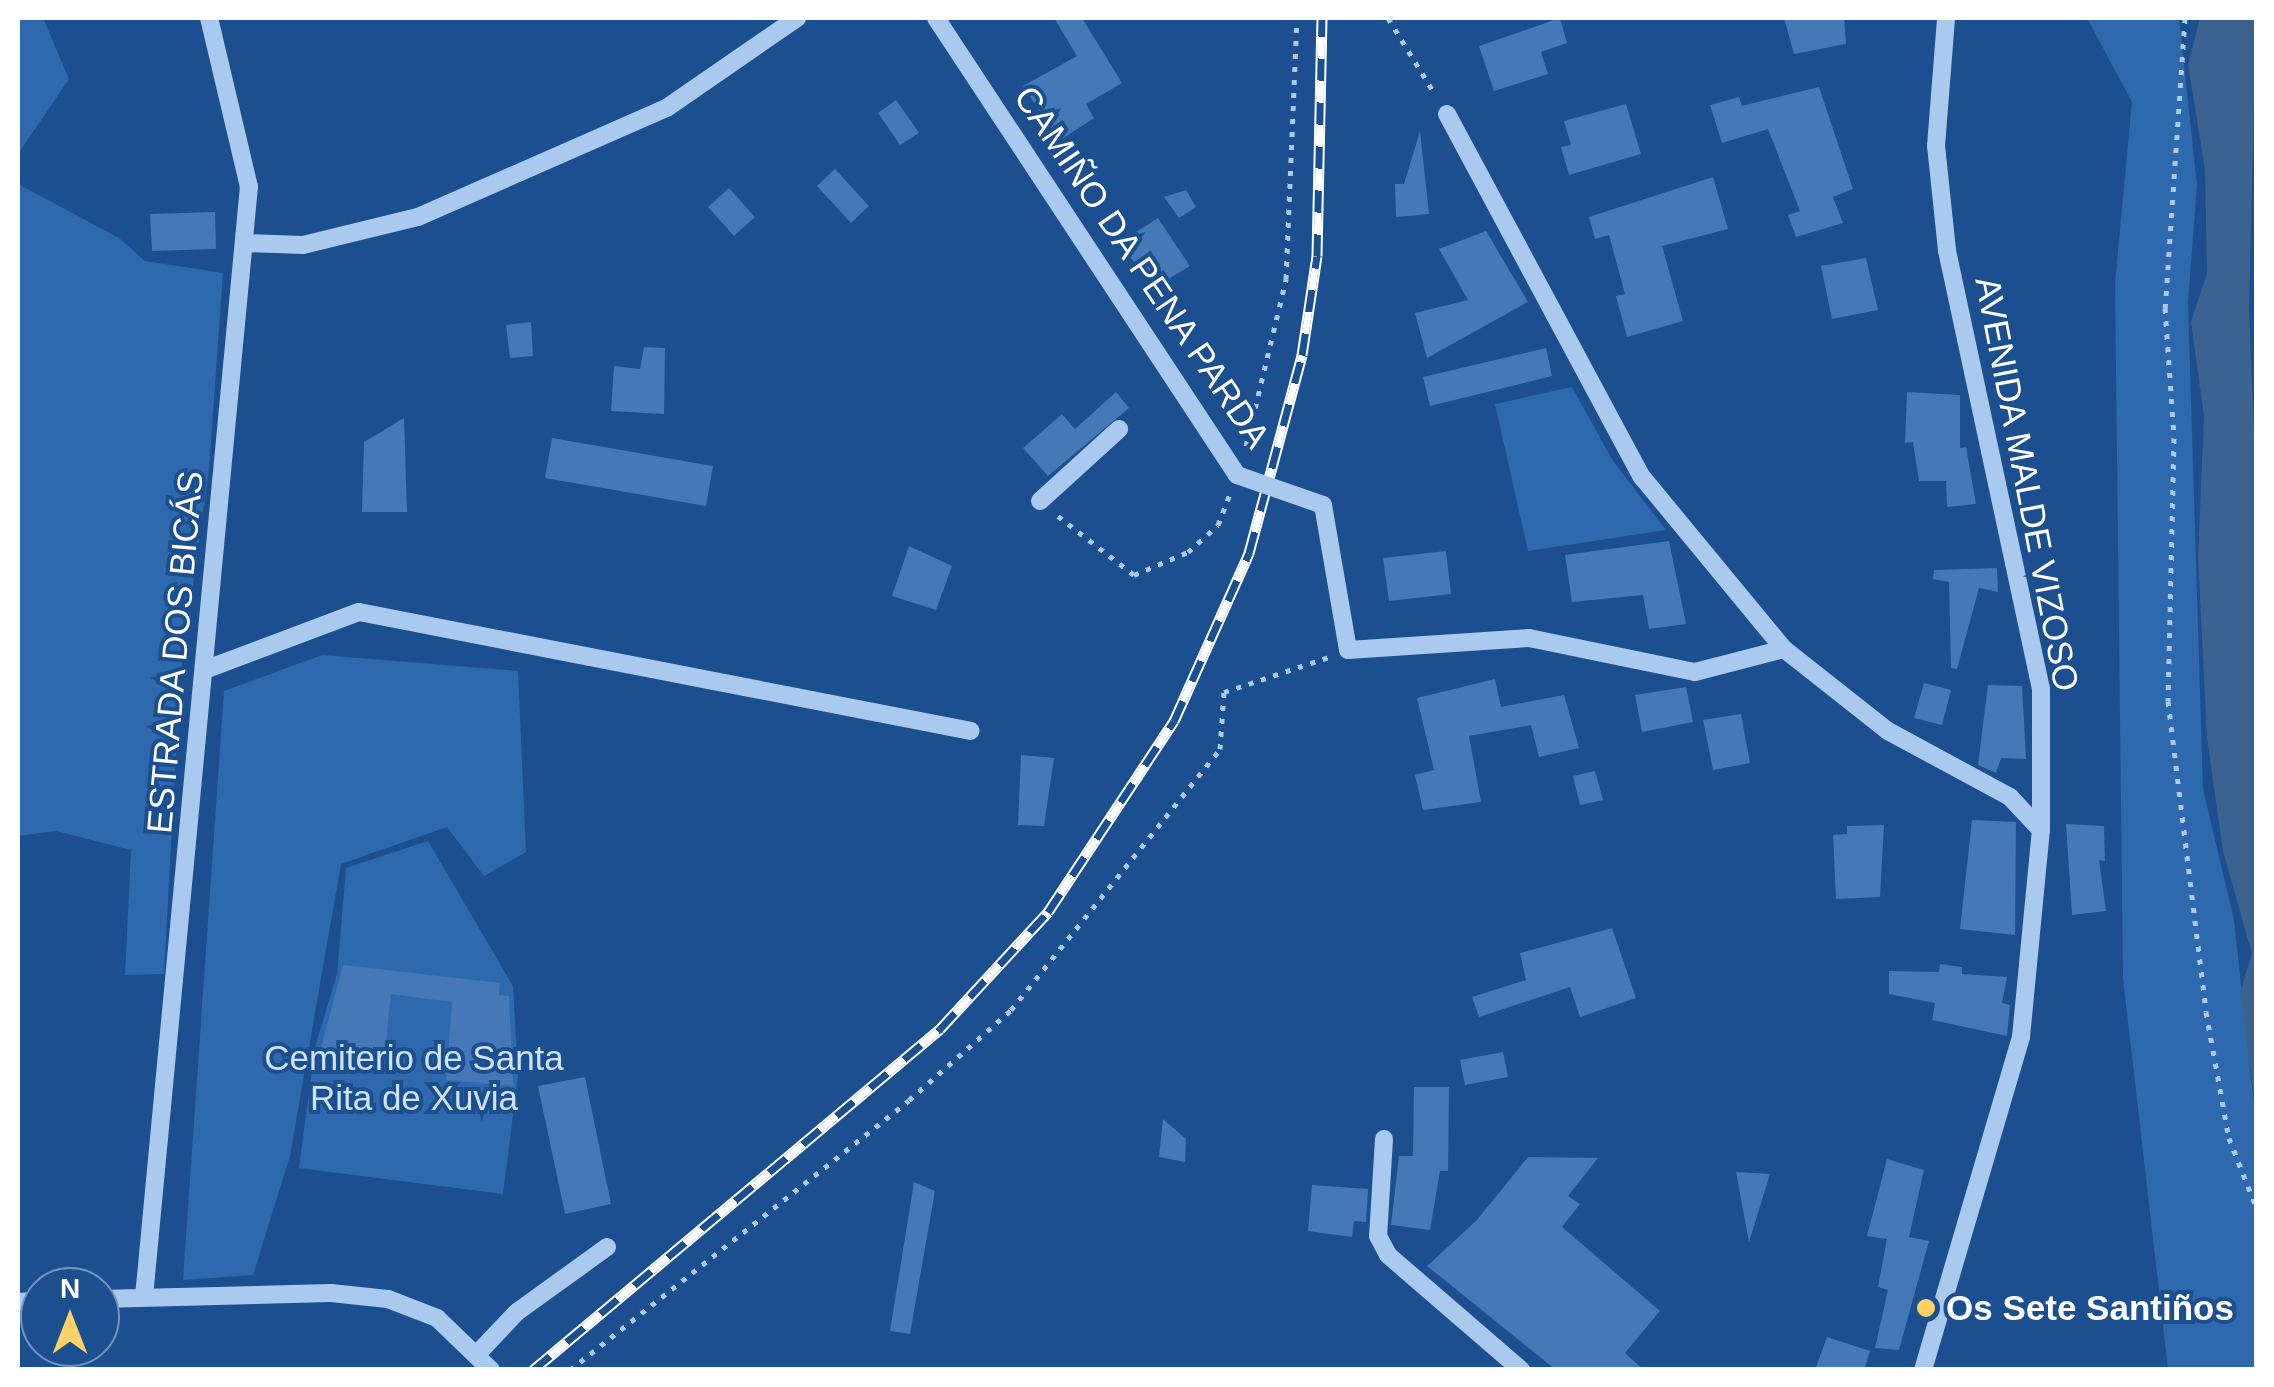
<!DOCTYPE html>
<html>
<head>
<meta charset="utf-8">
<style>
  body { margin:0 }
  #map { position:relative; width:2274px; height:1387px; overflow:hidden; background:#1b4f8f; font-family:Helvetica,sans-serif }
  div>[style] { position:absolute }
  .green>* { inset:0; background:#2e69ad }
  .water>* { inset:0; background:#3c6290 }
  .building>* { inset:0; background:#4478b7 }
  .path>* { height:5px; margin-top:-2.5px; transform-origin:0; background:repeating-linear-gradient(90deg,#a9c9ee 0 5px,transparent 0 13px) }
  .minor>* { height:18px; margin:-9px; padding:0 9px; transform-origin:9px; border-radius:9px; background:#a9c9ee }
  .rail>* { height:11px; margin-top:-5.5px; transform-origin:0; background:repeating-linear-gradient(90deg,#1b4f8f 0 22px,#fff 0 44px); box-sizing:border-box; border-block:2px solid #fff }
  .minor-bridge>* { height:18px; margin:-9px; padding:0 9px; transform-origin:9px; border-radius:9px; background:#a9c9ee }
  .dots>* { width:28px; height:28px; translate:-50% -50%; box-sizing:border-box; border:5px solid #1b4f8f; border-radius:50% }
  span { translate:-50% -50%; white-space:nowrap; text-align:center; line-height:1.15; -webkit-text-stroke:8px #1b4f8f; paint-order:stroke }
  .street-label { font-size:35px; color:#fff }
  .park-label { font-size:35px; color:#cfe3fa }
  .poi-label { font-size:35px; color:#fff; font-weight:700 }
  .left { translate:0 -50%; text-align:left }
  .frame { position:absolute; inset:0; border:20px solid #fff; pointer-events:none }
  .north { position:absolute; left:20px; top:1267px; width:100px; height:100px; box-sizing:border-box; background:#1b4f8f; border:2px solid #7695bc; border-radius:50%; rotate:0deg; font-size:28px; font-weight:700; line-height:40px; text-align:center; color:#fff }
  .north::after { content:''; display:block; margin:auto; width:35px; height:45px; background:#ffd166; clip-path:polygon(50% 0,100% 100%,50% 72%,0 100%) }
</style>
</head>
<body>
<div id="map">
  <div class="green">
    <i style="clip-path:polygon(18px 18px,43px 18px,69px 79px,18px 154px)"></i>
    <i style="clip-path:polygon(2087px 18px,2179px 18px,2197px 185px,2188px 302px,2203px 789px,2234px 920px,2256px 1123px,2256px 1369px,2168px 1369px,2123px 978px,2115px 283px,2132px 102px)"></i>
    <i style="clip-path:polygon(18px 184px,119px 238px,145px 261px,223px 273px,209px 469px,180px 681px,164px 974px,125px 975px,131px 850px,56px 831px,18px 836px)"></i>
    <i style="clip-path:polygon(1572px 387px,1613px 461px,1666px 530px,1528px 551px,1495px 404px)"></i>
    <i style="clip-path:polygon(322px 655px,518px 671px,526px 852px,484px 876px,447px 827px,341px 864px,290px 1156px,253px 1275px,183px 1280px,224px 691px)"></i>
    <i style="clip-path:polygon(428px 841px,513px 986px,518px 1076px,503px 1194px,299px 1168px,315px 1047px,337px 974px,346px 868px)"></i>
  </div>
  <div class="water">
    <i style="clip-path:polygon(2200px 18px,2256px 18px,2249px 309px,2256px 485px,2256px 1110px,2240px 992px,2252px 954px,2223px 851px,2207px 738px,2198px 557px,2204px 417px,2191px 322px,2207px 274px,2205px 170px,2188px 65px)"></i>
  </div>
  <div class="building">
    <i style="clip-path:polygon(1054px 18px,1082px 18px,1122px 83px,1086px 104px,1094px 118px,1059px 141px,1023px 86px,1077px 56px)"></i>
    <i style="clip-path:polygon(1560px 18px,1567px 43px,1541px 52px,1548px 74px,1494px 91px,1479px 46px)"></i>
    <i style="clip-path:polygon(1784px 18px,1844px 18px,1846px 44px,1794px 54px)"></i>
    <i style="clip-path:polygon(1819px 87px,1853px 189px,1833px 197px,1843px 223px,1796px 237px,1788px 215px,1800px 211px,1768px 129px,1722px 143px,1710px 105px,1739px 97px,1742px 106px)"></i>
    <i style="clip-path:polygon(896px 100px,919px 133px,900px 145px,878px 113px)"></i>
    <i style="clip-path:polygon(1626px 104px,1641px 154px,1569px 175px,1561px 147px,1571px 145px,1564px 121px)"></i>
    <i style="clip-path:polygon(1420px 131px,1429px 214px,1396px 217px,1395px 184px,1404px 184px)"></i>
    <i style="clip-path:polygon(835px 169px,869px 206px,851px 223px,817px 186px)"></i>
    <i style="clip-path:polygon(1713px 177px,1728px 229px,1662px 246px,1683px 321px,1627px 337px,1616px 296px,1625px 294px,1609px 235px,1595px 239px,1589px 217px)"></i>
    <i style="clip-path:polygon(729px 188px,755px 217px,734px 236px,708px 207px)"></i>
    <i style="clip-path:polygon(1186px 190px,1196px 207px,1179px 218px,1164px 197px)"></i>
    <i style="clip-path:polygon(215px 212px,216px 249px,152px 251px,150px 214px)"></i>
    <i style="clip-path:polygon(1158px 218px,1190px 266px,1152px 289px,1120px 242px)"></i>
    <i style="clip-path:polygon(1486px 231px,1528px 302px,1427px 358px,1415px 313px,1468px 300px,1439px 249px)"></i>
    <i style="clip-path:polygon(1866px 258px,1878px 310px,1832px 319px,1821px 266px)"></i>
    <i style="clip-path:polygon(531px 322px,533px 356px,510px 358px,506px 325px)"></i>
    <i style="clip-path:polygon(644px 347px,665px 348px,664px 414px,611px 411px,614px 366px,640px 369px)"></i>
    <i style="clip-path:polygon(1546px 348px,1552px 376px,1430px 406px,1423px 377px)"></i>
    <i style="clip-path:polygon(1116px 392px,1129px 408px,1048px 476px,1023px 448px,1062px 414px,1075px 429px)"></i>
    <i style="clip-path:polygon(1907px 392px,1960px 395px,1960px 448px,1966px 447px,1976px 504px,1947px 507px,1946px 481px,1919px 481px,1913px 442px,1905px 443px)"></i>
    <i style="clip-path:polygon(404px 418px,407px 512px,362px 512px,364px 442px)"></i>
    <i style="clip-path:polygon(552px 438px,713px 466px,706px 506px,545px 478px)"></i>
    <i style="clip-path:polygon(1669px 541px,1686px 624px,1649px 629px,1643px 595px,1572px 602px,1565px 555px)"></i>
    <i style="clip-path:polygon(909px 546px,952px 566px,936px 610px,892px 596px)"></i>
    <i style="clip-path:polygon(1446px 551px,1451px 594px,1389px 601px,1383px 558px)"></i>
    <i style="clip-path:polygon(1997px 568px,1998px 592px,1979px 588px,1957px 669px,1951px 668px,1949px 582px,1933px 579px,1934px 570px)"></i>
    <i style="clip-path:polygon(1495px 679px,1501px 707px,1564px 695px,1579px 748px,1539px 757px,1531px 725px,1469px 736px,1481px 802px,1423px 810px,1415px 775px,1434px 770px,1417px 698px)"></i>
    <i style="clip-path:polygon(1924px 683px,1951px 690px,1942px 725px,1914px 718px)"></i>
    <i style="clip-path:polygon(1988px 685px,2022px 686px,2026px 759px,2001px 758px,1996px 773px,1978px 765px)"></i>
    <i style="clip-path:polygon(1686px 687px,1693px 722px,1642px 732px,1635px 695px)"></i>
    <i style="clip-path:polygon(1741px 714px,1750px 763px,1713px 770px,1703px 720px)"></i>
    <i style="clip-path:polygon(1021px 755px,1054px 758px,1044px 826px,1018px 825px)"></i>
    <i style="clip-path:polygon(1595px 771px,1603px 800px,1580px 805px,1573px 776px)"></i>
    <i style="clip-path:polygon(1972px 820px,2016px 822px,2015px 935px,1960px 929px)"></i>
    <i style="clip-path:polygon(2066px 824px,2104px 826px,2105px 861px,2099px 860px,2106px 911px,2072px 915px)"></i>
    <i style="clip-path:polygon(1884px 825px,1880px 897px,1836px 899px,1833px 835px,1847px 834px,1847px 826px)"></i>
    <i style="clip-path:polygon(1612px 928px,1636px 998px,1580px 1017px,1570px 987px,1479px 1017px,1472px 997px,1526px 980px,1520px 953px)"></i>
    <i style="clip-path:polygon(1940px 964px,1962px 967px,1962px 974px,2007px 977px,2002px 1003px,2010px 1005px,2007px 1036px,1932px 1020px,1935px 1003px,1889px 994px,1889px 971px,1939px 972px)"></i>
    <i style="clip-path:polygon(343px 965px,500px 983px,499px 995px,509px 996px,513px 1086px,446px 1080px,452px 1002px,391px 994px,383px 1070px,317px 1063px)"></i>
    <i style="clip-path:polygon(1503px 1052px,1508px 1077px,1465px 1085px,1460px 1060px)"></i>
    <i style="clip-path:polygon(585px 1077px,611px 1204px,565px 1214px,538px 1086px)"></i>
    <i style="clip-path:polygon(1414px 1087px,1449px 1087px,1448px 1171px,1440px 1171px,1430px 1230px,1391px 1225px,1399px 1156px,1413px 1156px)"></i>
    <i style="clip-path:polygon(1163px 1119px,1186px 1139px,1185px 1162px,1159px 1157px)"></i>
    <i style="clip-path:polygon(1528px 1157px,1598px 1158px,1568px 1196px,1580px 1204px,1562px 1227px,1660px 1311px,1625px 1353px,1644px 1370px,1556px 1370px,1427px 1266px,1476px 1221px)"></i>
    <i style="clip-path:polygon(1887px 1159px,1924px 1170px,1909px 1237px,1929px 1241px,1899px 1350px,1875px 1348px,1888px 1290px,1878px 1287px,1887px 1239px,1867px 1236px)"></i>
    <i style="clip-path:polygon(1736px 1172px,1770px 1174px,1749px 1242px)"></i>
    <i style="clip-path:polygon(914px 1182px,935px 1191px,910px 1334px,890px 1331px)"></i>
    <i style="clip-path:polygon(1312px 1185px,1368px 1189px,1366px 1222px,1354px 1221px,1352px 1237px,1308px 1231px)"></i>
    <i style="clip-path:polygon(1827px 1337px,1870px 1351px,1864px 1370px,1815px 1370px)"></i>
  </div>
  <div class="path">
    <i style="left:1388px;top:18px;width:89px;rotate:58.3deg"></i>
    <i style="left:2185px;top:18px;width:291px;rotate:93.9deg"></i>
    <i style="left:2165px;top:308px;width:130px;rotate:86deg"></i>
    <i style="left:2174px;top:438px;width:263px;rotate:91.3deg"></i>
    <i style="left:2168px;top:701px;width:313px;rotate:83deg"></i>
    <i style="left:2206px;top:1012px;width:128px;rotate:79.7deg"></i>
    <i style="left:2229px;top:1138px;width:74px;rotate:68.6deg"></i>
    <i style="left:1246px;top:446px;width:172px;rotate:-76.5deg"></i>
    <i style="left:1286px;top:279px;width:261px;rotate:-87.6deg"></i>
    <i style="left:1058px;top:516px;width:96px;rotate:37.8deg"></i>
    <i style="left:1134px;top:575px;width:59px;rotate:-23.1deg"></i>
    <i style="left:1188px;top:552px;width:40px;rotate:-42deg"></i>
    <i style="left:1218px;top:525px;width:33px;rotate:-69deg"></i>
    <i style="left:570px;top:1370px;width:433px;rotate:-38.5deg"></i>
    <i style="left:909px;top:1100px;width:136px;rotate:-41.4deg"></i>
    <i style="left:1011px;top:1010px;width:334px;rotate:-51.3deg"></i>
    <i style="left:1220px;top:749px;width:57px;rotate:-86deg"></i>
    <i style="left:1224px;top:692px;width:111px;rotate:-18.4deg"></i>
  </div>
  <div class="minor">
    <i style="left:936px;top:18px;width:547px;rotate:56.63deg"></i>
    <i style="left:1447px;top:114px;width:412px;rotate:61.8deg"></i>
    <i style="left:1642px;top:477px;width:223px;rotate:50.5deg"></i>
    <i style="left:244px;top:243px;width:59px;rotate:1.9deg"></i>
    <i style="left:303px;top:245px;width:118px;rotate:-13.7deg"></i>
    <i style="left:418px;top:217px;width:273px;rotate:-23.7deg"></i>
    <i style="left:668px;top:107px;width:157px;rotate:-34.6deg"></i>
    <i style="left:1040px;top:501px;width:107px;rotate:-42.3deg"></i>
    <i style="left:1323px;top:505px;width:147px;rotate:80.2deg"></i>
    <i style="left:1348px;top:650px;width:181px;rotate:-3.8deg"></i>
    <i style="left:1529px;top:638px;width:169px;rotate:11.6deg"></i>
    <i style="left:1695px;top:672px;width:92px;rotate:-14.5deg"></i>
    <i style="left:1784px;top:649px;width:132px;rotate:38.3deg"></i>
    <i style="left:1888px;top:731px;width:139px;rotate:28.4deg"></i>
    <i style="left:2010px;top:797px;width:45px;rotate:46.8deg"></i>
    <i style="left:207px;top:669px;width:162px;rotate:-20.6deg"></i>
    <i style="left:359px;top:612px;width:623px;rotate:11deg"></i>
    <i style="left:1384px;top:1139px;width:97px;rotate:93.5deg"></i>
    <i style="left:1378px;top:1236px;width:21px;rotate:62deg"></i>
    <i style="left:1388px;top:1255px;width:176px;rotate:40.8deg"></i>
    <i style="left:144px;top:1297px;width:1115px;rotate:-84.6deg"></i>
    <i style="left:249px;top:187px;width:174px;rotate:-103.3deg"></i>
    <i style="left:100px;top:1299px;width:231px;rotate:-1.5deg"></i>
    <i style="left:331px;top:1293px;width:57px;rotate:6deg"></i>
    <i style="left:388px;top:1299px;width:53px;rotate:21.2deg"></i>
    <i style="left:437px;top:1318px;width:75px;rotate:43.9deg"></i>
    <i style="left:18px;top:1302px;width:22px;rotate:-3deg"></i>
    <i style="left:479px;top:1352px;width:55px;rotate:-46.5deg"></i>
    <i style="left:517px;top:1312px;width:111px;rotate:-35.8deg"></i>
    <i style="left:1923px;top:1370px;width:347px;rotate:-73.6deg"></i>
    <i style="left:2021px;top:1037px;width:208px;rotate:-84.5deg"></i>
    <i style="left:2041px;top:830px;width:141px;rotate:-90deg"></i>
    <i style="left:2041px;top:689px;width:449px;rotate:-102.1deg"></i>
    <i style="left:1947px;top:250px;width:105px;rotate:-96deg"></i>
    <i style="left:1936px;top:146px;width:128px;rotate:-85.5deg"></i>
  </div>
  <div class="rail">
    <i style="left:533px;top:1370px;width:531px;rotate:-39.96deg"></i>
    <i style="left:940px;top:1029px;width:159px;rotate:-47.3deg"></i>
    <i style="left:1048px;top:912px;width:229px;rotate:-56.6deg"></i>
    <i style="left:1174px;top:721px;width:184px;rotate:-65.9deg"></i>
    <i style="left:1249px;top:553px;width:205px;rotate:-75deg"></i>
    <i style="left:1302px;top:355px;width:100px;rotate:-81.4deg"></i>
    <i style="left:1317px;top:256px;width:238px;rotate:-88.8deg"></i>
  </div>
  <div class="minor-bridge">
    <i style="left:1237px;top:475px;width:91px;rotate:19.2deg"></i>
  </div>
  <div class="dots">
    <i style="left:1926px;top:1308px;background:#ffd166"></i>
  </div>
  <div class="street-label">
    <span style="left:1142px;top:267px;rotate:56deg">CAMIÑO DA PENA PARDA</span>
    <span style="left:2027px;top:484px;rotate:79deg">AVENIDA MALDE VIZOSO</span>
    <span style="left:175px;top:652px;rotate:-85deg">ESTRADA DOS BICÁS</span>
  </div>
  <div class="park-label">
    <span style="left:414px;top:1078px">Cemiterio de Santa<br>Rita de Xuvia</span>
  </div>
  <div class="poi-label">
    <span class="left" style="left:1946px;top:1308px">Os Sete Santiños</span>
  </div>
  <div class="frame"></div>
  <div class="north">N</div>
</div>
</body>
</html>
